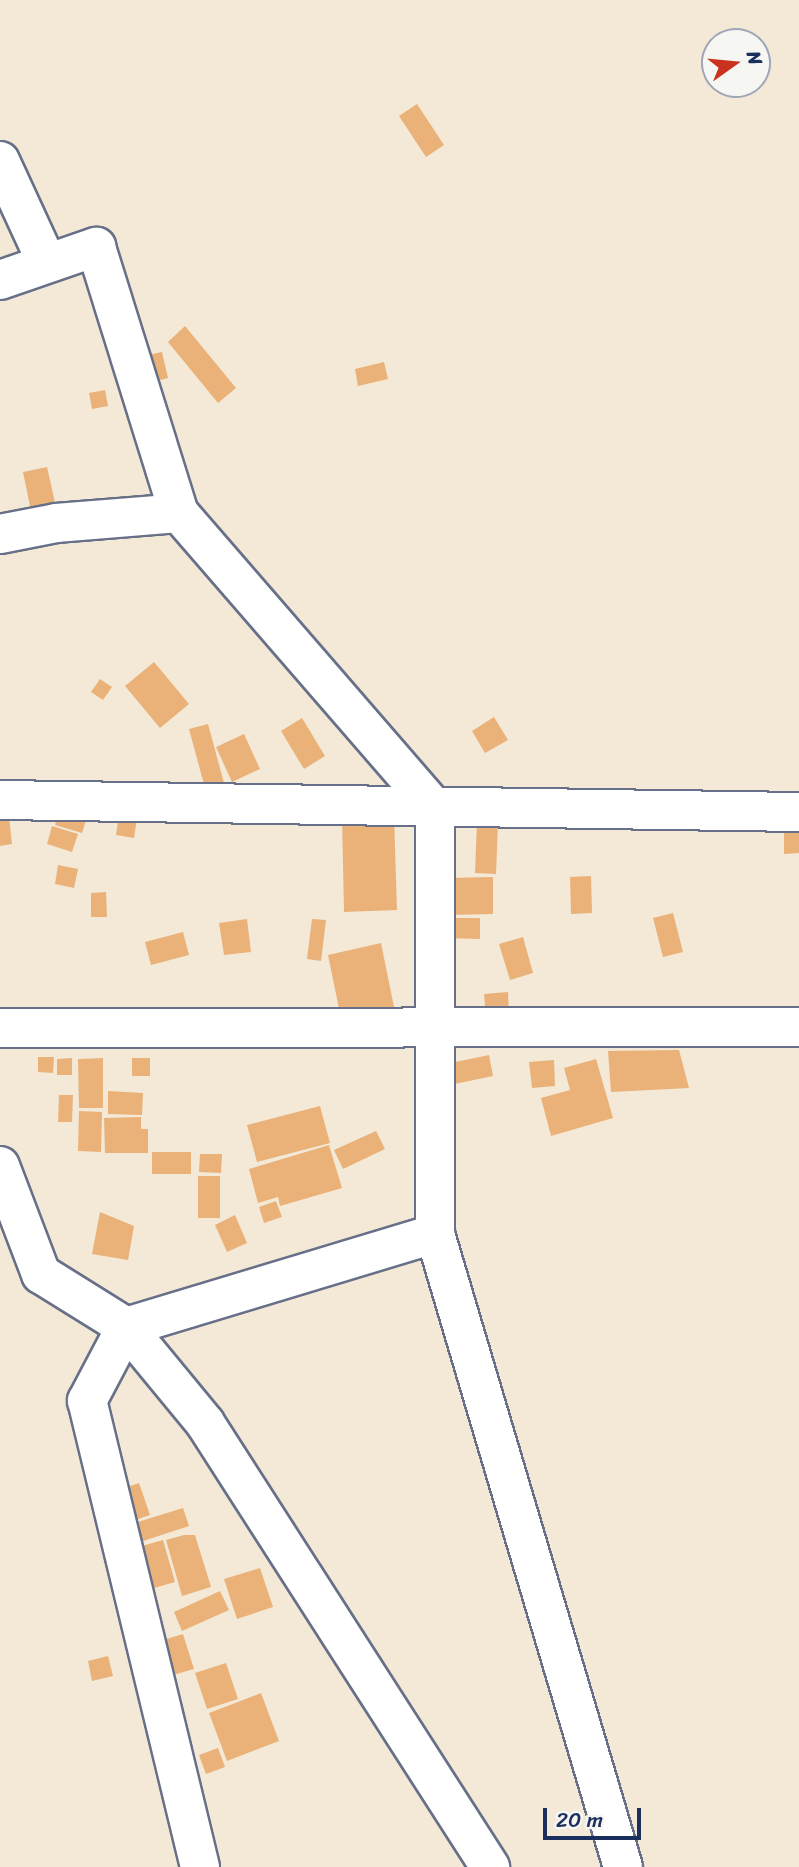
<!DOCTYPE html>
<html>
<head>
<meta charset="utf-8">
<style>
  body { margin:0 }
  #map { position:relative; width:799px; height:1867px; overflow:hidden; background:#f3e9d6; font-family:Sriracha,sans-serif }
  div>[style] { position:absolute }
  .building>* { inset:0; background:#eab279 }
  .roads { filter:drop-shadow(2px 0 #677088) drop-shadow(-2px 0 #677088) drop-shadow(0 2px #677088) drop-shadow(0 -2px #677088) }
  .minor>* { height:38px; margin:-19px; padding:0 19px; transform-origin:19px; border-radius:19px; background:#fff }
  span { translate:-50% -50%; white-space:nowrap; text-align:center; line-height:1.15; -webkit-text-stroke:6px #f6f6f2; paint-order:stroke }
  .north { position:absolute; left:701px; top:28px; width:70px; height:70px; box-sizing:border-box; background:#f6f6f2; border:2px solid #9ea6b7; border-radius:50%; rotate:75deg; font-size:19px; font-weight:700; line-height:28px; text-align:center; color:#1b2f5e }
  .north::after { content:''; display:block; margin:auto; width:24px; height:32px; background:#c8321e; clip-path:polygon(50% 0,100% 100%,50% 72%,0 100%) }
  .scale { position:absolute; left:543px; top:1808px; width:98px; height:32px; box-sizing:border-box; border:4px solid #1b2f5e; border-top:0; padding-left:9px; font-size:21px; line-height:24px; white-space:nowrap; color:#1b2f5e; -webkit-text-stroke:5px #f6f6f2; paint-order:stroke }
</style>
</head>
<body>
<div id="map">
  <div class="building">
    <i style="clip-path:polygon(417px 104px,444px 145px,426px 157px,399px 116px)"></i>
    <i style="clip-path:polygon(185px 326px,236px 388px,218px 403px,168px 342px)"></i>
    <i style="clip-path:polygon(162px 352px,168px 378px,148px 383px,142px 356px)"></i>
    <i style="clip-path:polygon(384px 362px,388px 379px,358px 386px,355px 369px)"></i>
    <i style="clip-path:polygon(105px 390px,108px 406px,92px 409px,89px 393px)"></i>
    <i style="clip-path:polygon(47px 467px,56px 507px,31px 511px,23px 472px)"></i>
    <i style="clip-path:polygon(154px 662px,189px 704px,160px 728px,125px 686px)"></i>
    <i style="clip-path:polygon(100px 679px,112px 687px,103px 700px,91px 692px)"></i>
    <i style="clip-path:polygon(494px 717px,508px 740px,485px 753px,472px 731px)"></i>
    <i style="clip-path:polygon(302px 718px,325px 756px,304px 769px,281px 731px)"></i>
    <i style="clip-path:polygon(208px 724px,224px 783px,205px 788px,189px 729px)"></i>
    <i style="clip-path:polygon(244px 734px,260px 769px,232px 782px,216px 747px)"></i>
    <i style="clip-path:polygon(8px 807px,12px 844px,0 846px,0 808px)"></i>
    <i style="clip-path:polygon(120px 808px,138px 811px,134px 838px,116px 835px)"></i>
    <i style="clip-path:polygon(59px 809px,87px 817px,82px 833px,55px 825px)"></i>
    <i style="clip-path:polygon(394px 816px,397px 910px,344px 912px,342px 817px)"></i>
    <i style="clip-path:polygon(477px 821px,498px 822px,496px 874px,475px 873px)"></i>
    <i style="clip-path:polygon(52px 826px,78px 834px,72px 852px,47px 844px)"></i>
    <i style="clip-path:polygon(784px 827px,799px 827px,799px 853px,784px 854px)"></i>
    <i style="clip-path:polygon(58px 865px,78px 869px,74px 888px,55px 884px)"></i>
    <i style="clip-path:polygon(591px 876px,592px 913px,571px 914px,570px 877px)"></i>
    <i style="clip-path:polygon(493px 877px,493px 914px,447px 915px,447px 878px)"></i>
    <i style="clip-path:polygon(106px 892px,107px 917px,91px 917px,91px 893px)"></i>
    <i style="clip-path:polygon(673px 913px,683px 952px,663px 957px,653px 918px)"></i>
    <i style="clip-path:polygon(446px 918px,480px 918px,480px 939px,446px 938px)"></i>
    <i style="clip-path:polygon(247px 919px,251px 952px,224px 955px,219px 923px)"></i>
    <i style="clip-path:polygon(312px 919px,326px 920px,321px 961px,307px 959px)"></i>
    <i style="clip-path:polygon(183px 932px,189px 955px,151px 965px,145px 942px)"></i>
    <i style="clip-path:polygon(523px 937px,533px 973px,510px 980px,499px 944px)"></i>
    <i style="clip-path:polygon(381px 943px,395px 1012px,342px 1023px,328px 955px)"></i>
    <i style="clip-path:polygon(508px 992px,509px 1016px,486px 1017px,484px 994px)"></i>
    <i style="clip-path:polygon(679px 1050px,689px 1088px,611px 1092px,608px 1051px)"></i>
    <i style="clip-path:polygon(489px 1055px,493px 1076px,440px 1087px,436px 1066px)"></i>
    <i style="clip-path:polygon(38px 1057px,54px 1057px,53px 1073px,38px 1072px)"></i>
    <i style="clip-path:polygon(72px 1058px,72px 1075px,57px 1075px,57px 1059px)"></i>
    <i style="clip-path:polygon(103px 1058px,103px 1108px,79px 1108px,78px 1059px)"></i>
    <i style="clip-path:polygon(132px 1058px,150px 1058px,150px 1076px,132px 1076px)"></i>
    <i style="clip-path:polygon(596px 1059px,613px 1118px,551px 1136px,541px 1098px,570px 1090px,564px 1068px)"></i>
    <i style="clip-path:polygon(554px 1060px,555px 1086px,532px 1088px,529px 1062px)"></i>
    <i style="clip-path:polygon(108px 1091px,143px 1093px,142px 1115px,108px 1114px)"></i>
    <i style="clip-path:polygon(59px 1095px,73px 1095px,72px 1122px,58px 1122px)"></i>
    <i style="clip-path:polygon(320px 1106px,330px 1143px,257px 1162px,247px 1125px)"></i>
    <i style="clip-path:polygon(79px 1111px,102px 1112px,101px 1152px,78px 1151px)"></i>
    <i style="clip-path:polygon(141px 1117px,141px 1129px,148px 1129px,148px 1153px,105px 1153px,104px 1118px)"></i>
    <i style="clip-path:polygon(376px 1131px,385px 1149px,343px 1169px,334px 1150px)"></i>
    <i style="clip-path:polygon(329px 1145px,342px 1188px,280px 1206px,278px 1197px,258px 1203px,249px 1169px)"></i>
    <i style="clip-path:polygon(152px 1152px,191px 1152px,191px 1174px,152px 1174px)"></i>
    <i style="clip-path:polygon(200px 1154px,222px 1154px,221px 1173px,199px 1172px)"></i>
    <i style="clip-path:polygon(198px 1176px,220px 1176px,220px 1218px,198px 1218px)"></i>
    <i style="clip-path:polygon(276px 1201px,282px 1217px,264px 1223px,259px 1207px)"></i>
    <i style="clip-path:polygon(100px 1212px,134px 1226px,128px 1260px,92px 1254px)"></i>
    <i style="clip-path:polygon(235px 1215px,247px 1243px,227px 1252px,215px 1225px)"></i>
    <i style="clip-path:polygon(139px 1483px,150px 1515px,106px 1530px,95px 1498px)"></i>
    <i style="clip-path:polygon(183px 1508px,189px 1526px,134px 1544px,128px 1525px)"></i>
    <i style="clip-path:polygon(184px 1535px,195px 1535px,211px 1587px,182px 1596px,166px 1540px)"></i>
    <i style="clip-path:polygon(163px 1540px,175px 1582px,140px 1592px,128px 1550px)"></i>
    <i style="clip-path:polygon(260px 1568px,273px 1607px,237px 1619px,224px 1579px)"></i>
    <i style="clip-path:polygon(220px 1591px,229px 1610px,182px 1631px,174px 1612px)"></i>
    <i style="clip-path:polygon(183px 1634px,194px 1669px,166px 1677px,156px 1642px)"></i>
    <i style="clip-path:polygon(108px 1656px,113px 1676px,92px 1681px,88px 1661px)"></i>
    <i style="clip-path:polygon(226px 1663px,238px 1699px,207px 1709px,195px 1673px)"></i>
    <i style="clip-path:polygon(261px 1693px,279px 1741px,227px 1761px,209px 1713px)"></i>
    <i style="clip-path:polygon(218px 1748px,225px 1767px,206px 1774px,199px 1755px)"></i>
  </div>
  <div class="roads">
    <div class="minor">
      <i style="left:0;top:161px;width:112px;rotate:65.3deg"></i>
      <i style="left:0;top:280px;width:102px;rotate:-19deg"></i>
      <i style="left:96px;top:247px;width:279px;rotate:72.7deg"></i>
      <i style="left:179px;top:513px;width:391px;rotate:49.1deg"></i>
      <i style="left:435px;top:809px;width:425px;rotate:90deg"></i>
      <i style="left:435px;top:1234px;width:660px;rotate:73.46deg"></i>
      <i style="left:0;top:534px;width:57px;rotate:-11.1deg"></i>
      <i style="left:56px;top:523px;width:123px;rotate:-4.6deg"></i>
      <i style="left:0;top:800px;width:799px;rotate:0.86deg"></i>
      <i style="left:0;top:1028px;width:799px;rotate:-0.07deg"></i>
      <i style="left:0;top:1166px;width:116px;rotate:69.2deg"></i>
      <i style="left:41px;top:1274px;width:100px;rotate:31.9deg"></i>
      <i style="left:126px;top:1327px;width:124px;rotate:50.5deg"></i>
      <i style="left:205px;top:1423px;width:528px;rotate:57.3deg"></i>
      <i style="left:200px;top:1867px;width:480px;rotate:-103.6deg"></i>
      <i style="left:87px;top:1401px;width:84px;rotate:-62.2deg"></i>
      <i style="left:126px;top:1327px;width:323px;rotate:-16.8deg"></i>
    </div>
  </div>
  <div class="north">N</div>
  <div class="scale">20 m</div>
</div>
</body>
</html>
